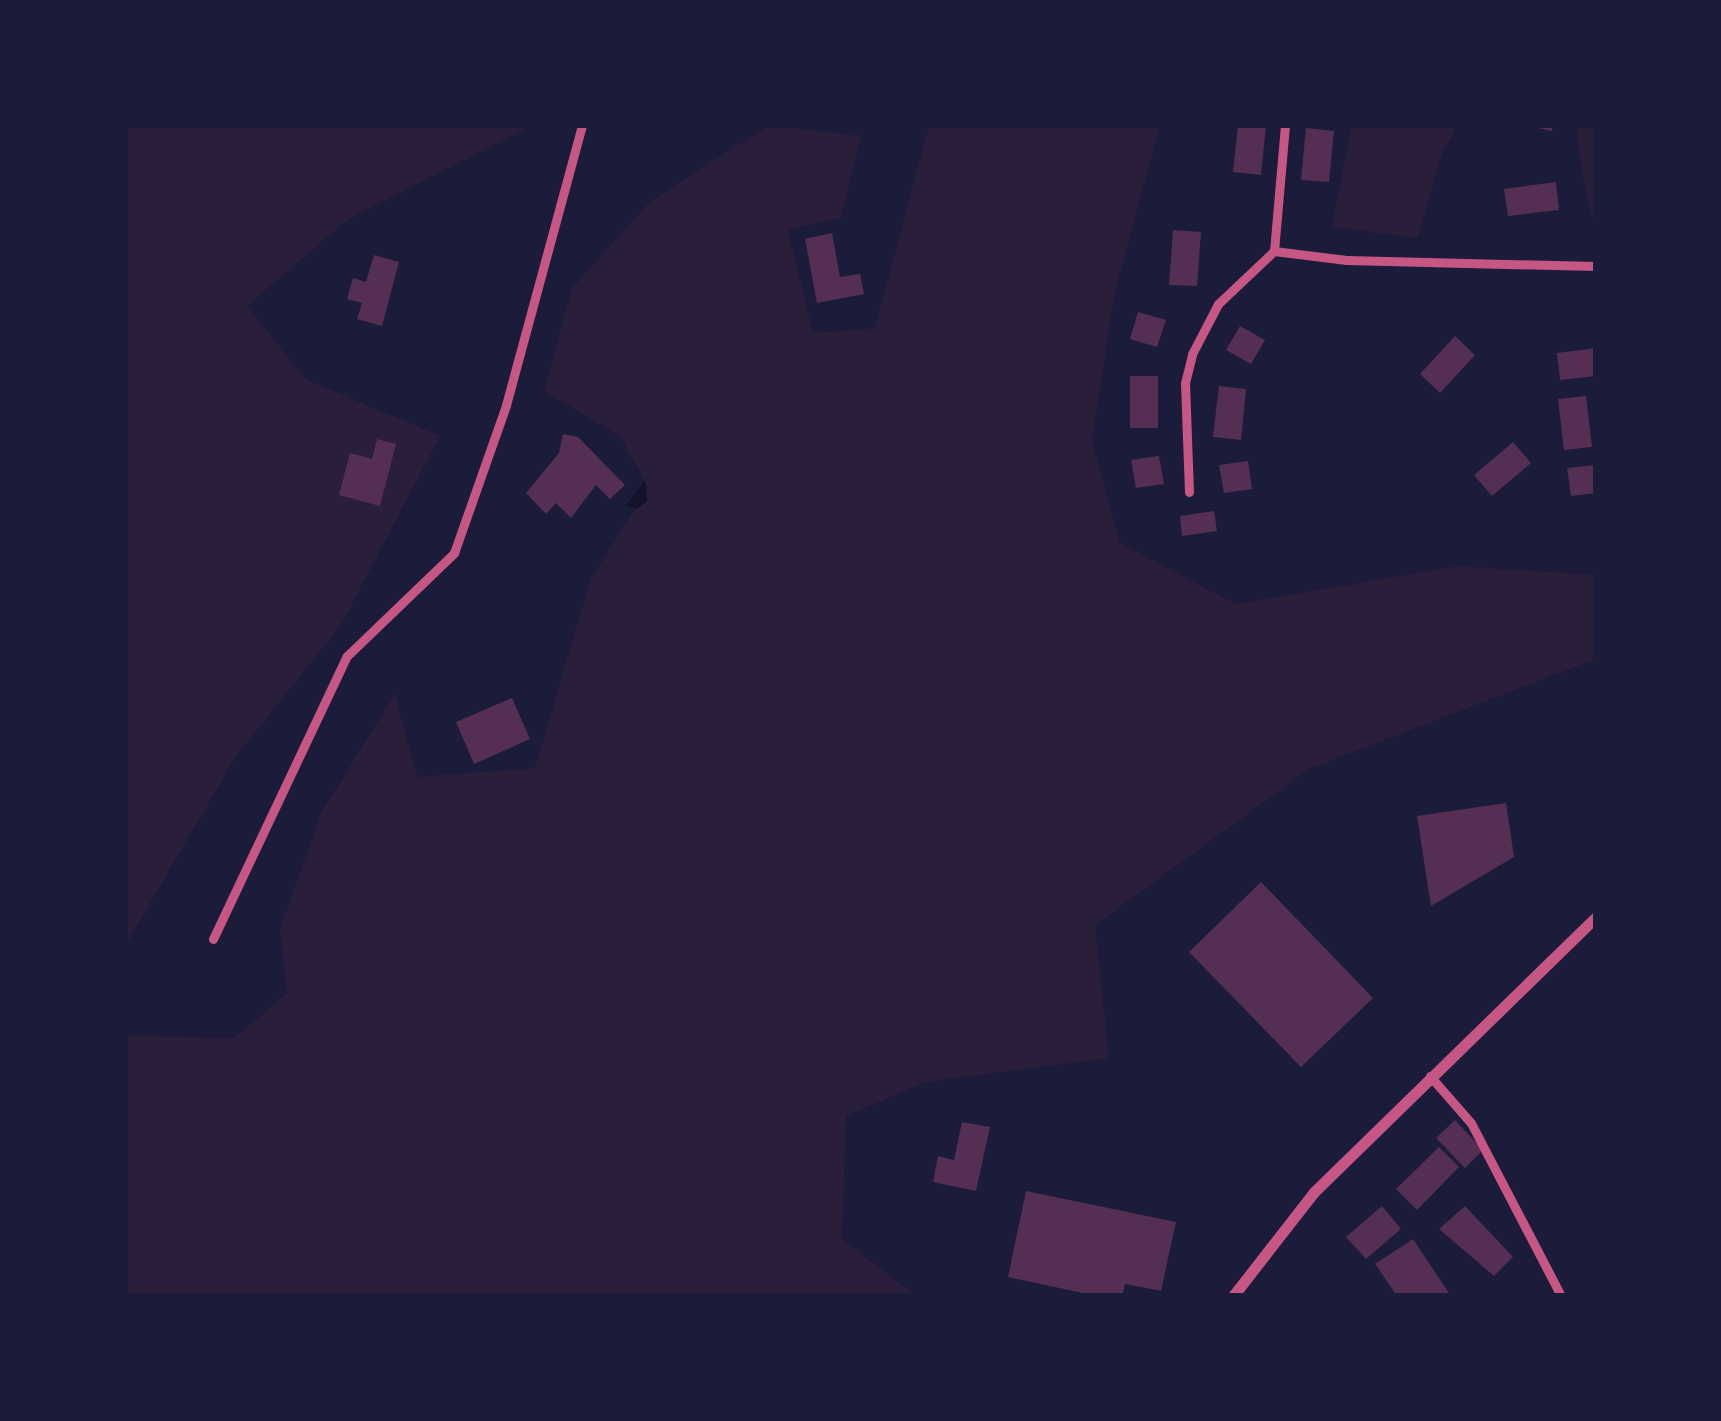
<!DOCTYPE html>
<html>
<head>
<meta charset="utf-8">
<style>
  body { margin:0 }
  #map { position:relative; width:1721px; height:1421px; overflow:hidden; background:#1b1b3a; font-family:Raleway,sans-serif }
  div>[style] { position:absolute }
  .green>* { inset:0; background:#2a1e3b }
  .water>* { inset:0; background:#12122b }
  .building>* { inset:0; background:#542f53 }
  .minor>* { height:9px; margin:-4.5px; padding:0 4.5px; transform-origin:4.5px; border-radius:4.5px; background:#c65784 }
  .tertiary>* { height:11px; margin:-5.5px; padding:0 5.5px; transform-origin:5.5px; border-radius:5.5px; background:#c65784 }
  span { translate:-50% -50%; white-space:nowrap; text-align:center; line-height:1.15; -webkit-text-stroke:8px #1b1b3a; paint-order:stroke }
  .frame { position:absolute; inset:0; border:128px solid #1b1b3a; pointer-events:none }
</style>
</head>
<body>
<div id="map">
  <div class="green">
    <i style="clip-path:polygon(125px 125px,533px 125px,348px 219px,247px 306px,305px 379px,440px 436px,341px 625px,236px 756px,125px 946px)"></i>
    <i style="clip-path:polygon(769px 125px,861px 136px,841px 218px,788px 230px,813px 333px,875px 328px,929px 125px,1160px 125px,1114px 296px,1092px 441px,1120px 543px,1236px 604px,1458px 566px,1596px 575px,1596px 659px,1309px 769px,1095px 925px,1109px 1058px,926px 1082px,846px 1116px,842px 1239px,916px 1296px,125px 1296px,125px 1036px,235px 1038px,287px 993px,280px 929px,321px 813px,395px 694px,417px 777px,535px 768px,591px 578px,649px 488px,620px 436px,544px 391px,572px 288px,649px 203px)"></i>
    <i style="clip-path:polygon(1352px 125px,1457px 125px,1440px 158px,1418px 238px,1332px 227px)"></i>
    <i style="clip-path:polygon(1576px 125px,1596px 125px,1596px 234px,1584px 184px)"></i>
  </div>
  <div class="water">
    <i style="clip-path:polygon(645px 480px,647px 501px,637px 509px,625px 506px)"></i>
  </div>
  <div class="building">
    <i style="clip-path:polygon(1238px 125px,1266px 125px,1261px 175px,1233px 172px)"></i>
    <i style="clip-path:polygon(1524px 125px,1553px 125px,1552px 131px)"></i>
    <i style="clip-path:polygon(1306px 128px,1334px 131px,1329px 182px,1301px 180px)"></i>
    <i style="clip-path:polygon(1556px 182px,1559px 210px,1508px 216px,1504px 189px)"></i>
    <i style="clip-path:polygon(1173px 230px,1201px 232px,1197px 286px,1169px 285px)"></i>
    <i style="clip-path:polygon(832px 233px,840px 277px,860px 274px,864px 294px,817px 303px,805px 239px)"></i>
    <i style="clip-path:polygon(374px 255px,399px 262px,382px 326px,357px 319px,362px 303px,347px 299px,353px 278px,366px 282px)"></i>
    <i style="clip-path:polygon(1138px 312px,1166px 320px,1157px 347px,1130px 339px)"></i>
    <i style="clip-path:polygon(1240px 326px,1265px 340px,1251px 364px,1226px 350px)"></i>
    <i style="clip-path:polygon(1455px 336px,1475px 355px,1440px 393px,1420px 374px)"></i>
    <i style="clip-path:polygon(1596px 348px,1596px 376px,1560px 380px,1557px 353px)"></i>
    <i style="clip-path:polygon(1130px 376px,1158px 376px,1158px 428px,1130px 428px)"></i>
    <i style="clip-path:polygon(1219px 386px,1246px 389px,1241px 440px,1213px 437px)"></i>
    <i style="clip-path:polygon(1586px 396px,1592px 447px,1564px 450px,1558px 399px)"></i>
    <i style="clip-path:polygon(563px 434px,578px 437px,625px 485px,610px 499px,596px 485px,571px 518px,556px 503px,546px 514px,526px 493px,559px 453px)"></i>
    <i style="clip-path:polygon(377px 439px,396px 444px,380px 506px,339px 495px,350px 453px,372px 459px)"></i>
    <i style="clip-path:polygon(1513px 442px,1531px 463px,1492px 496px,1474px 475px)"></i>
    <i style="clip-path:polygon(1159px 456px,1164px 484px,1136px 488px,1131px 460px)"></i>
    <i style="clip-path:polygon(1248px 461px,1252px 489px,1224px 493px,1219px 465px)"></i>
    <i style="clip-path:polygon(1596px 465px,1596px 493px,1571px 496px,1567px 468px)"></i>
    <i style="clip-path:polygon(1214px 511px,1217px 531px,1182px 536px,1180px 516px)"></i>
    <i style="clip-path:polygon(512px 698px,530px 739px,474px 764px,456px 722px)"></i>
    <i style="clip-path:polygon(1506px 803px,1514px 857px,1431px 906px,1417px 816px)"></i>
    <i style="clip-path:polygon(1261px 882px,1373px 998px,1301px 1067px,1189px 952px)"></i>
    <i style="clip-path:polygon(1455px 1120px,1483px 1150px,1465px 1168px,1436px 1138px)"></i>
    <i style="clip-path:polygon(962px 1122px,990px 1127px,976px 1191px,933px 1182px,938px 1156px,954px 1160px)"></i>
    <i style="clip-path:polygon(1439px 1147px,1459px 1167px,1417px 1210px,1396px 1189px)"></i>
    <i style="clip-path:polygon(1026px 1191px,1176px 1222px,1161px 1291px,1125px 1284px,1122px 1296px,1097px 1296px,1008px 1277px)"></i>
    <i style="clip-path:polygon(1382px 1206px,1401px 1229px,1366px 1259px,1346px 1237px)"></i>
    <i style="clip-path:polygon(1465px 1206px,1513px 1257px,1494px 1276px,1439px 1229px)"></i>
    <i style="clip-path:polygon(1413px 1239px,1451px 1296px,1397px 1296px,1375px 1264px)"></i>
  </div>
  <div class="minor">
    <i style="left:1274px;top:251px;width:73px;rotate:7.1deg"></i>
    <i style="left:1346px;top:260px;width:250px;rotate:1.4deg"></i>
    <i style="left:1274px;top:251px;width:126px;rotate:-85deg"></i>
    <i style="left:1189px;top:492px;width:109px;rotate:-92.1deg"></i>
    <i style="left:1185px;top:383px;width:30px;rotate:-76deg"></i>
    <i style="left:1192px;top:354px;width:56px;rotate:-62.5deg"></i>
    <i style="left:1218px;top:304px;width:77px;rotate:-43.4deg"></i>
    <i style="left:213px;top:939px;width:313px;rotate:-64.7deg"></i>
    <i style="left:347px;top:656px;width:149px;rotate:-43.9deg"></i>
    <i style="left:454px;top:553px;width:157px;rotate:-70.6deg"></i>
    <i style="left:506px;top:405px;width:290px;rotate:-74.8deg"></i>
    <i style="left:1430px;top:1076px;width:62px;rotate:48.9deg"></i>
    <i style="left:1471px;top:1123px;width:195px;rotate:62.5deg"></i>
  </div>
  <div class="tertiary">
    <i style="left:1233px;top:1296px;width:132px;rotate:-52.1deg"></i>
    <i style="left:1314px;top:1192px;width:394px;rotate:-44.3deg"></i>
  </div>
  <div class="frame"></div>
</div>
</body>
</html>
